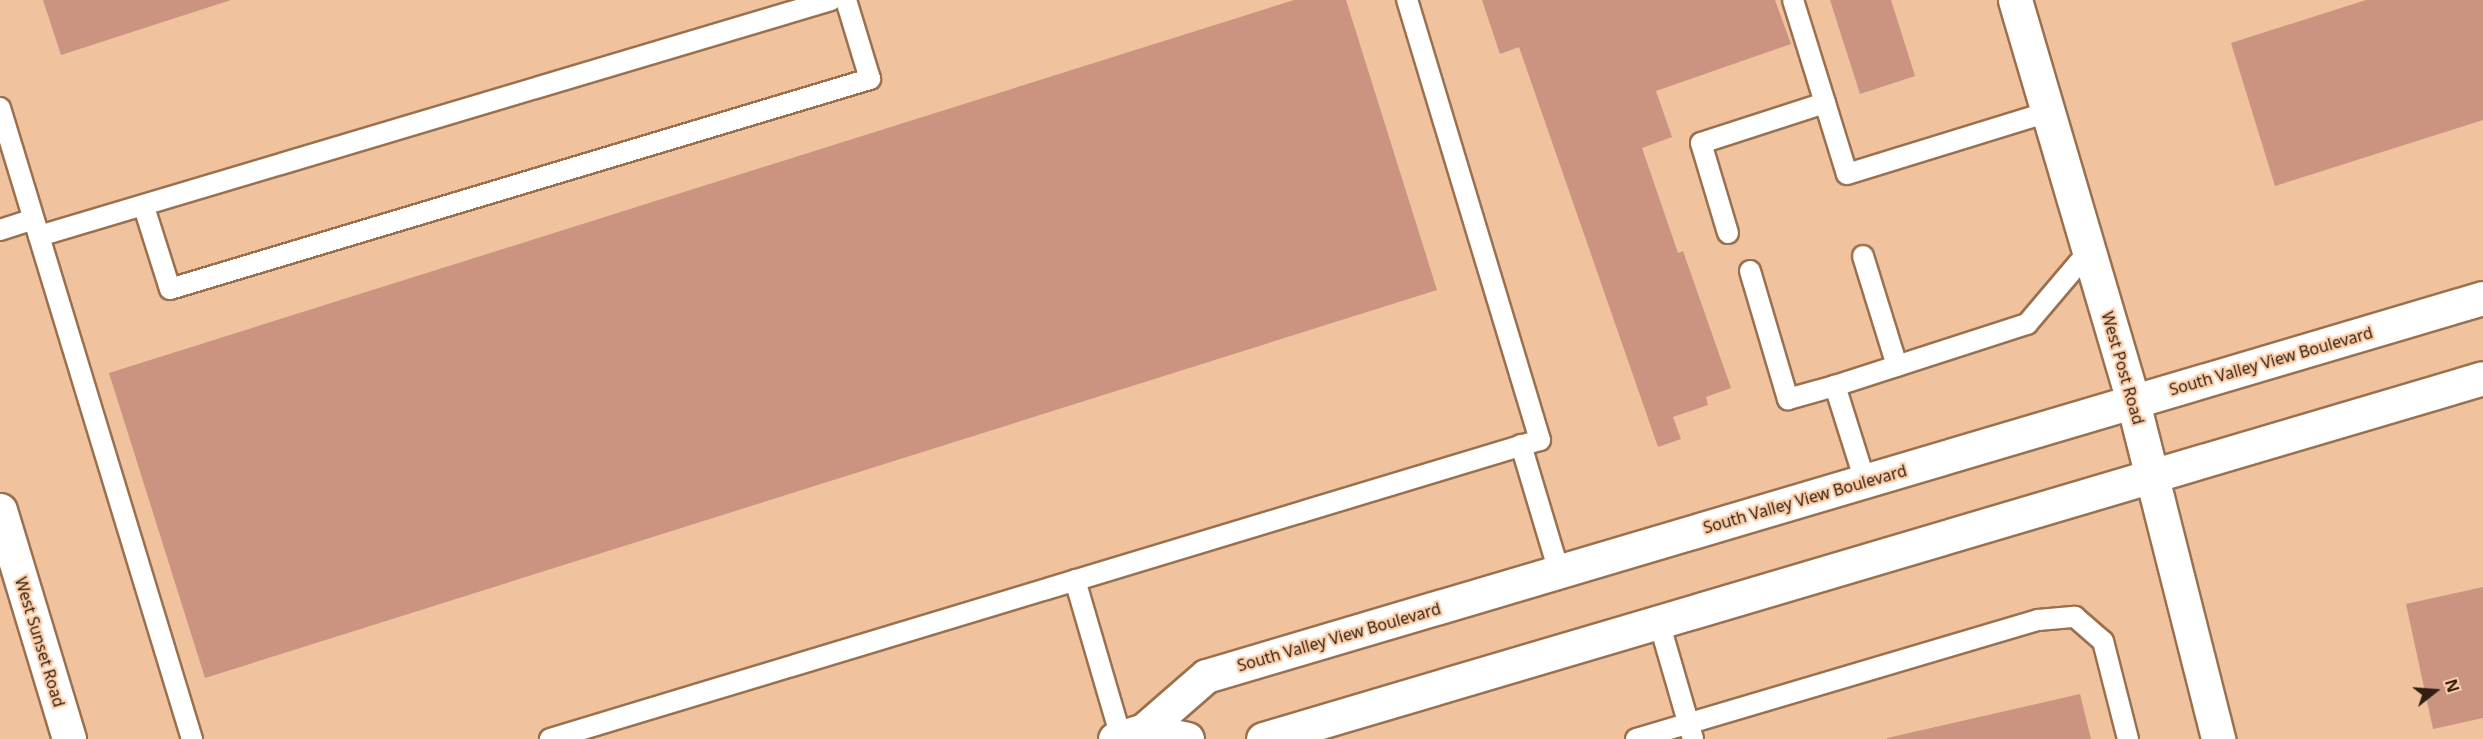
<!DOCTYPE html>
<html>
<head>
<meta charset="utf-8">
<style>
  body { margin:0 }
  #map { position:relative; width:2483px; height:739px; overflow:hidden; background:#f0c29e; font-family:"Noto Sans",sans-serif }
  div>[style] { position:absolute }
  .building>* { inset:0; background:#ca9481 }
  .roads { filter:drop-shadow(2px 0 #9a714f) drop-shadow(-2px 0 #9a714f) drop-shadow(0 2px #9a714f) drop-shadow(0 -2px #9a714f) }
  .service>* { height:20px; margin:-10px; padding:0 10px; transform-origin:10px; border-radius:10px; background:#fff }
  .tertiary>* { height:33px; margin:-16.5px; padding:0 16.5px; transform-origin:16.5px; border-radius:16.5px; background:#fff }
  .secondary>* { height:33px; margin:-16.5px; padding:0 16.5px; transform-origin:16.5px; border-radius:16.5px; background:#fff }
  span { translate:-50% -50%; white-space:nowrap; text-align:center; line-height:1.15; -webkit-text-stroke:4.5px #fdcfab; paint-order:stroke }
  .street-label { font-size:16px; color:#312012 }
  .north { position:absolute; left:2405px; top:661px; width:60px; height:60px; -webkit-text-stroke:4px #fdcfab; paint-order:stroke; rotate:73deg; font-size:16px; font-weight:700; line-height:24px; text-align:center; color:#312012 }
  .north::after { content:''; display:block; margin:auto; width:21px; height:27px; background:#312012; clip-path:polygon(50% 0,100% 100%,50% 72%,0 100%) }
</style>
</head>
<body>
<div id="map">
  <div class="building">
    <i style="clip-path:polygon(43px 0,231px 0,61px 55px)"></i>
    <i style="clip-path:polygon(1294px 0,1346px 0,1437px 290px,205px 678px,109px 373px)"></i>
    <i style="clip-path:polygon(1482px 0,1775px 0,1791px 44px,1656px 91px,1672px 137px,1642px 148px,1678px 253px,1683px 251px,1731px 388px,1706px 397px,1708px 405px,1673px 417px,1681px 439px,1658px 447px,1519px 47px,1500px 54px)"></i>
    <i style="clip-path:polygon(1830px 0,1891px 0,1915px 76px,1860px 94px)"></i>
    <i style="clip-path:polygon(2366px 0,2483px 0,2483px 120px,2275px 186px,2231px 43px)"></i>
    <i style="clip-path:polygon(2483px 587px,2483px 718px,2433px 729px,2406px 604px)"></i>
    <i style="clip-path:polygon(2080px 694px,2091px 739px,1887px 739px,1887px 738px)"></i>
  </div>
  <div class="roads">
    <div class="service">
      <i style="left:1793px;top:0;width:108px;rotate:72.7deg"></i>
      <i style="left:0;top:108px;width:660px;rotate:73.08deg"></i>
      <i style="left:144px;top:207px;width:86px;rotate:72.4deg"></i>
      <i style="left:170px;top:289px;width:731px;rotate:-16.7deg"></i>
      <i style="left:870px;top:79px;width:83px;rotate:-106.9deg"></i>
      <i style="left:0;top:230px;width:35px;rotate:-18deg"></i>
      <i style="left:1728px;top:233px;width:94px;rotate:-106.7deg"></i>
      <i style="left:1701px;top:143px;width:130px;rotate:-17.9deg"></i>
      <i style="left:1825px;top:103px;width:74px;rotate:72.8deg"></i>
      <i style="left:1847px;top:174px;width:210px;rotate:-17.1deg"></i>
      <i style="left:39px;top:236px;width:826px;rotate:-16.59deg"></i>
      <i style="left:1863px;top:256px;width:115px;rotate:72.8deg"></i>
      <i style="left:1750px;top:271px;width:134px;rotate:73.5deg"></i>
      <i style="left:1788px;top:399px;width:49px;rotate:-15.5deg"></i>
      <i style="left:1521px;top:445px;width:133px;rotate:73.3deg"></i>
      <i style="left:1865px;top:481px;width:100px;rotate:-107.5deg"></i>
      <i style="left:1835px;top:386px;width:202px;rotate:-17.9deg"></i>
      <i style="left:2027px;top:324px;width:96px;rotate:-49.7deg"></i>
      <i style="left:1075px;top:580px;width:164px;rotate:73.7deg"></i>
      <i style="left:1659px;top:622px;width:122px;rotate:73.8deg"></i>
      <i style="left:550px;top:739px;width:1034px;rotate:-16.81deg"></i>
      <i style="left:1540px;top:440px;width:460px;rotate:-106.8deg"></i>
      <i style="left:1636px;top:739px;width:419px;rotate:-16.5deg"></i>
      <i style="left:2038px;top:620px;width:37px;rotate:-5deg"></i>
      <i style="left:2075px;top:617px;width:37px;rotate:41deg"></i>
      <i style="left:2103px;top:641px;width:101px;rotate:75.7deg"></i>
    </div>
    <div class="tertiary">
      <i style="left:2015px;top:0;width:419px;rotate:73.6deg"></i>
      <i style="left:2133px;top:402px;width:348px;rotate:75.8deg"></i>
    </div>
    <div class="secondary">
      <i style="left:0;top:510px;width:239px;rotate:73.2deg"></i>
      <i style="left:1144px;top:730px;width:44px;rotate:11.8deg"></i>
      <i style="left:1115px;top:739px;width:30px;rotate:-17deg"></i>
      <i style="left:1144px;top:730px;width:82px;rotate:-41.1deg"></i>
      <i style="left:1206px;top:676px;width:1332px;rotate:-16.49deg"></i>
      <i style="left:1263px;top:739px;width:1272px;rotate:-16.48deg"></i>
    </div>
  </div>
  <div class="street-label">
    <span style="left:2271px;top:361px;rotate:-16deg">South Valley View Boulevard</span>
    <span style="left:2123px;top:368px;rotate:74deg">West Post Road</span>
    <span style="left:1805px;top:499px;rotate:-16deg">South Valley View Boulevard</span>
    <span style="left:1339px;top:637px;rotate:-16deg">South Valley View Boulevard</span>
    <span style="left:40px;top:642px;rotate:73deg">West Sunset Road</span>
  </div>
  <div class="north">N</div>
</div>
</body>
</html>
